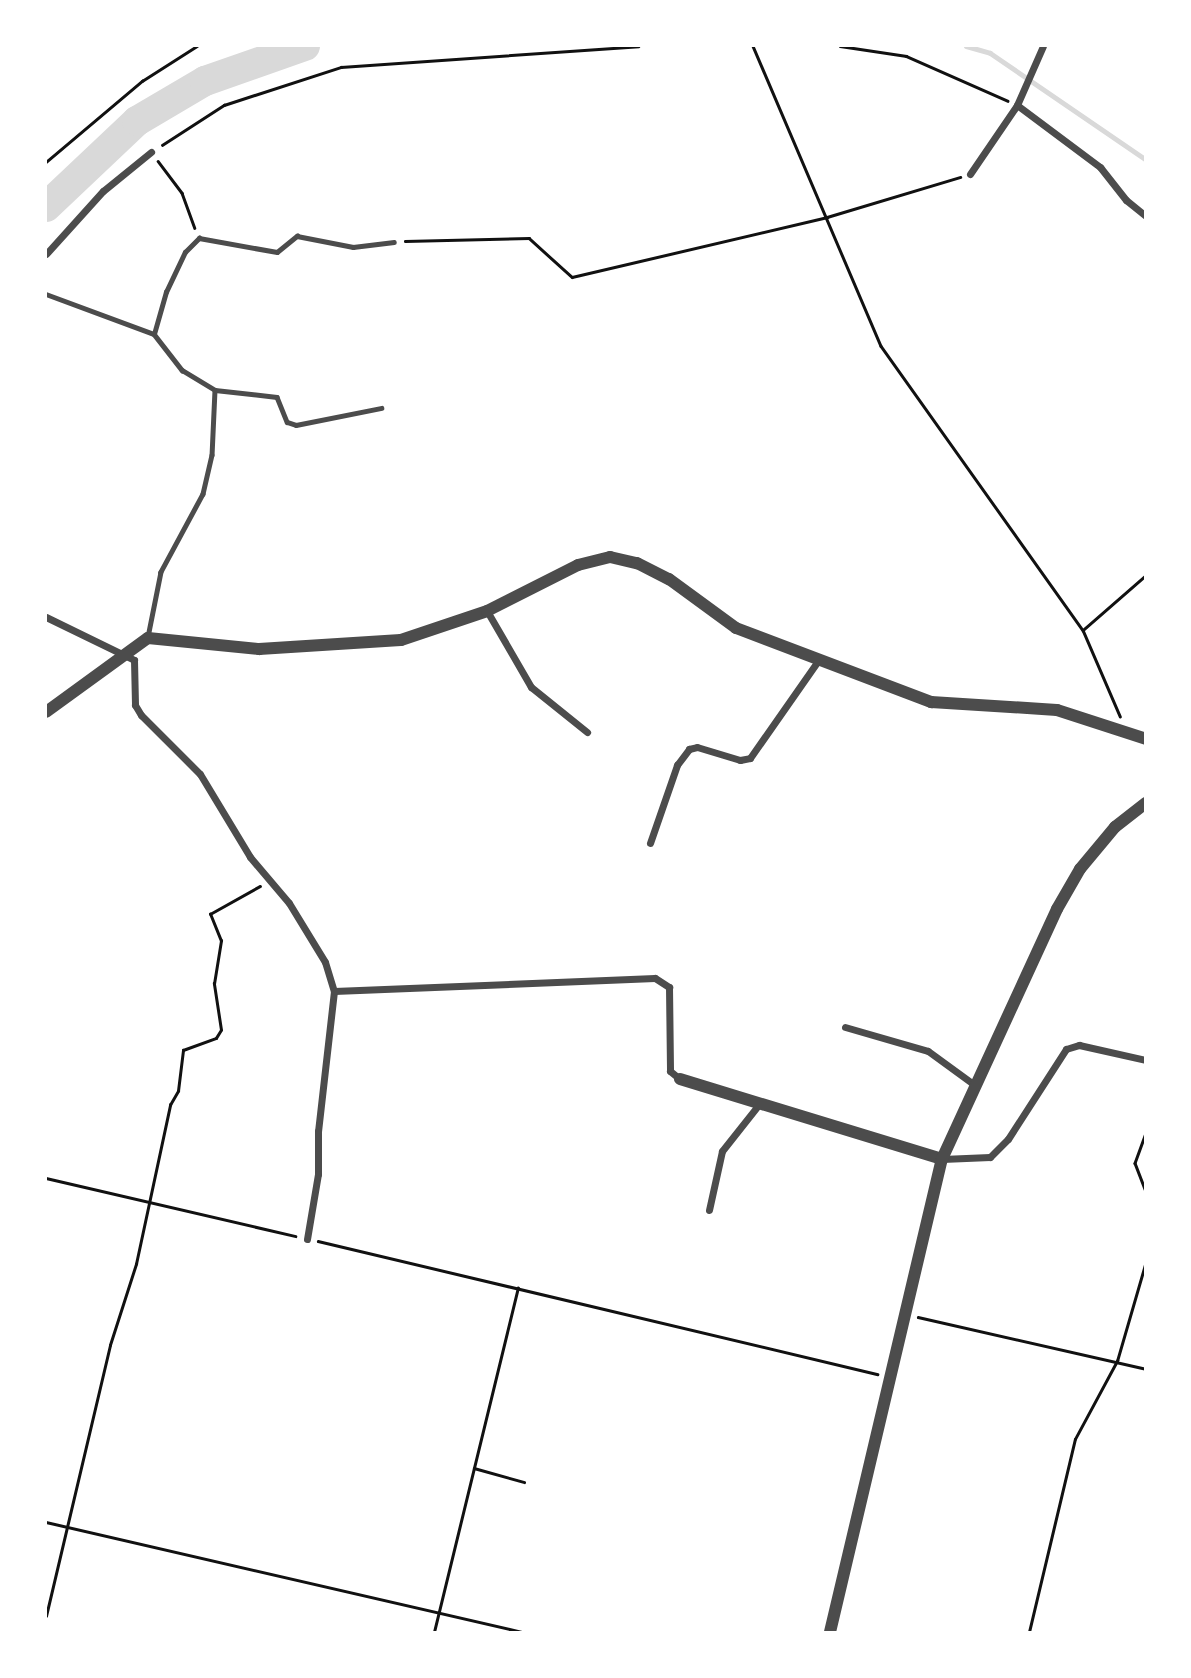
<!DOCTYPE html>
<html>
<head>
<meta charset="utf-8">
<style>
  body { margin:0 }
  #map { position:relative; width:1191px; height:1678px; overflow:hidden; background:#fff; font-family:"Playfair Display",serif }
  div>[style] { position:absolute }
  .stream>* { height:5px; margin:-2.5px; padding:0 2.5px; transform-origin:2.5px; border-radius:2.5px; background:#d9d9d9 }
  .river>* { height:30px; margin:-15px; padding:0 15px; transform-origin:15px; border-radius:15px; background:#d9d9d9 }
  .path>* { height:2.5px; margin:-1.25px; padding:0 1.25px; transform-origin:1.25px; border-radius:1.25px; background:#111 }
  .service>* { height:4.5px; margin:-2.25px; padding:0 2.25px; transform-origin:2.25px; border-radius:2.25px; background:#4c4c4c }
  .minor>* { height:7px; margin:-3.5px; padding:0 3.5px; transform-origin:3.5px; border-radius:3.5px; background:#4c4c4c }
  .tertiary>* { height:12px; margin:-6px; padding:0 6px; transform-origin:6px; border-radius:6px; background:#4c4c4c }
  span { translate:-50% -50%; white-space:nowrap; text-align:center; line-height:1.15; -webkit-text-stroke:7px #fff; paint-order:stroke }
  .frame { position:absolute; inset:0; border:47px solid #fff; pointer-events:none }
</style>
</head>
<body>
<div id="map">
  <div class="stream">
    <i style="left:966px;top:46px;width:25px;rotate:16deg"></i>
    <i style="left:990px;top:53px;width:189px;rotate:34.4deg"></i>
  </div>
  <div class="river">
    <i style="left:46px;top:207px;width:125px;rotate:-43.4deg"></i>
    <i style="left:137px;top:121px;width:79px;rotate:-30.5deg"></i>
    <i style="left:205px;top:81px;width:106px;rotate:-19.3deg"></i>
  </div>
  <div class="path">
    <i style="left:753px;top:46px;width:326px;rotate:66.9deg"></i>
    <i style="left:881px;top:346px;width:349px;rotate:54.6deg"></i>
    <i style="left:1083px;top:630px;width:94px;rotate:66.7deg"></i>
    <i style="left:840px;top:46px;width:67px;rotate:8.6deg"></i>
    <i style="left:906px;top:56px;width:111px;rotate:23.8deg"></i>
    <i style="left:162px;top:145px;width:74px;rotate:-32.8deg"></i>
    <i style="left:224px;top:105px;width:123px;rotate:-18deg"></i>
    <i style="left:341px;top:67px;width:298px;rotate:-4deg"></i>
    <i style="left:158px;top:161px;width:40px;rotate:53deg"></i>
    <i style="left:182px;top:193px;width:37px;rotate:70deg"></i>
    <i style="left:46px;top:162px;width:126px;rotate:-40.2deg"></i>
    <i style="left:142px;top:81px;width:65px;rotate:-32.5deg"></i>
    <i style="left:405px;top:241px;width:124px;rotate:-1.4deg"></i>
    <i style="left:529px;top:238px;width:58px;rotate:42.2deg"></i>
    <i style="left:572px;top:277px;width:262px;rotate:-13.2deg"></i>
    <i style="left:827px;top:217px;width:139px;rotate:-16.7deg"></i>
    <i style="left:1083px;top:630px;width:84px;rotate:-41.1deg"></i>
    <i style="left:1146px;top:1133px;width:32px;rotate:110deg"></i>
    <i style="left:1135px;top:1163px;width:31px;rotate:69deg"></i>
    <i style="left:46px;top:1178px;width:256px;rotate:13.1deg"></i>
    <i style="left:318px;top:1241px;width:575px;rotate:13.38deg"></i>
    <i style="left:918px;top:1317px;width:234px;rotate:12.8deg"></i>
    <i style="left:474px;top:1468px;width:52px;rotate:15.6deg"></i>
    <i style="left:46px;top:1522px;width:489px;rotate:13deg"></i>
    <i style="left:46px;top:1616px;width:278px;rotate:-76.7deg"></i>
    <i style="left:110px;top:1345px;width:85px;rotate:-72.2deg"></i>
    <i style="left:136px;top:1264px;width:163px;rotate:-77.9deg"></i>
    <i style="left:170px;top:1105px;width:16px;rotate:-60deg"></i>
    <i style="left:178px;top:1091px;width:41px;rotate:-83deg"></i>
    <i style="left:183px;top:1050px;width:35px;rotate:-20deg"></i>
    <i style="left:216px;top:1038px;width:9px;rotate:-58deg"></i>
    <i style="left:221px;top:1030px;width:47px;rotate:-98.7deg"></i>
    <i style="left:214px;top:984px;width:44px;rotate:-80.8deg"></i>
    <i style="left:221px;top:941px;width:29px;rotate:-112deg"></i>
    <i style="left:210px;top:914px;width:57px;rotate:-29.2deg"></i>
    <i style="left:434px;top:1632px;width:354px;rotate:-76.3deg"></i>
    <i style="left:1029px;top:1632px;width:198px;rotate:-76.6deg"></i>
    <i style="left:1075px;top:1439px;width:89px;rotate:-61.7deg"></i>
    <i style="left:1117px;top:1361px;width:104px;rotate:-73.8deg"></i>
  </div>
  <div class="service">
    <i style="left:46px;top:294px;width:115px;rotate:20.3deg"></i>
    <i style="left:154px;top:334px;width:46px;rotate:52.1deg"></i>
    <i style="left:182px;top:370px;width:39px;rotate:31deg"></i>
    <i style="left:215px;top:390px;width:65px;rotate:92.6deg"></i>
    <i style="left:212px;top:455px;width:40px;rotate:103deg"></i>
    <i style="left:203px;top:494px;width:89px;rotate:118.3deg"></i>
    <i style="left:161px;top:572px;width:66px;rotate:101.3deg"></i>
    <i style="left:154px;top:334px;width:44px;rotate:-74.1deg"></i>
    <i style="left:166px;top:292px;width:44px;rotate:-64.6deg"></i>
    <i style="left:185px;top:252px;width:20px;rotate:-45deg"></i>
    <i style="left:199px;top:238px;width:79px;rotate:10.2deg"></i>
    <i style="left:277px;top:252px;width:26px;rotate:-39deg"></i>
    <i style="left:297px;top:236px;width:57px;rotate:11.1deg"></i>
    <i style="left:353px;top:247px;width:41px;rotate:-7deg"></i>
    <i style="left:215px;top:390px;width:62px;rotate:6.4deg"></i>
    <i style="left:277px;top:397px;width:27px;rotate:68deg"></i>
    <i style="left:287px;top:422px;width:9px;rotate:18deg"></i>
    <i style="left:296px;top:425px;width:87px;rotate:-11.3deg"></i>
  </div>
  <div class="minor">
    <i style="left:1017px;top:105px;width:104px;rotate:36.8deg"></i>
    <i style="left:1100px;top:167px;width:42px;rotate:51.8deg"></i>
    <i style="left:1126px;top:200px;width:26px;rotate:39deg"></i>
    <i style="left:970px;top:174px;width:83px;rotate:-55.7deg"></i>
    <i style="left:1017px;top:105px;width:64px;rotate:-66.2deg"></i>
    <i style="left:46px;top:254px;width:85px;rotate:-47.9deg"></i>
    <i style="left:103px;top:191px;width:62px;rotate:-39.1deg"></i>
    <i style="left:487px;top:611px;width:88px;rotate:59.9deg"></i>
    <i style="left:531px;top:687px;width:72px;rotate:38.8deg"></i>
    <i style="left:46px;top:617px;width:98px;rotate:26deg"></i>
    <i style="left:134px;top:660px;width:45px;rotate:88.7deg"></i>
    <i style="left:135px;top:705px;width:12px;rotate:59deg"></i>
    <i style="left:141px;top:715px;width:83px;rotate:45deg"></i>
    <i style="left:200px;top:774px;width:97px;rotate:58.9deg"></i>
    <i style="left:250px;top:857px;width:60px;rotate:49.7deg"></i>
    <i style="left:289px;top:903px;width:69px;rotate:58.6deg"></i>
    <i style="left:325px;top:962px;width:30px;rotate:73deg"></i>
    <i style="left:334px;top:991px;width:141px;rotate:96.5deg"></i>
    <i style="left:318px;top:1131px;width:43px;rotate:90deg"></i>
    <i style="left:318px;top:1174px;width:66px;rotate:99.6deg"></i>
    <i style="left:650px;top:843px;width:83px;rotate:-70.9deg"></i>
    <i style="left:677px;top:765px;width:20px;rotate:-53deg"></i>
    <i style="left:689px;top:749px;width:8px;rotate:-14deg"></i>
    <i style="left:697px;top:747px;width:45px;rotate:16.8deg"></i>
    <i style="left:740px;top:760px;width:10px;rotate:-11deg"></i>
    <i style="left:750px;top:758px;width:118px;rotate:-55deg"></i>
    <i style="left:334px;top:991px;width:321px;rotate:-2.3deg"></i>
    <i style="left:655px;top:978px;width:17px;rotate:33deg"></i>
    <i style="left:669px;top:987px;width:84px;rotate:89.3deg"></i>
    <i style="left:670px;top:1071px;width:13px;rotate:39deg"></i>
    <i style="left:845px;top:1027px;width:86px;rotate:16.1deg"></i>
    <i style="left:928px;top:1051px;width:59px;rotate:36.1deg"></i>
    <i style="left:942px;top:1159px;width:48px;rotate:-2.4deg"></i>
    <i style="left:990px;top:1157px;width:25px;rotate:-45deg"></i>
    <i style="left:1008px;top:1139px;width:107px;rotate:-57.2deg"></i>
    <i style="left:1066px;top:1049px;width:14px;rotate:-17deg"></i>
    <i style="left:1079px;top:1045px;width:69px;rotate:12.6deg"></i>
    <i style="left:709px;top:1210px;width:60px;rotate:-77.6deg"></i>
    <i style="left:722px;top:1151px;width:61px;rotate:-51.6deg"></i>
  </div>
  <div class="tertiary">
    <i style="left:46px;top:712px;width:126px;rotate:-36deg"></i>
    <i style="left:148px;top:638px;width:112px;rotate:5.7deg"></i>
    <i style="left:259px;top:649px;width:142px;rotate:-3.6deg"></i>
    <i style="left:401px;top:640px;width:91px;rotate:-18.6deg"></i>
    <i style="left:487px;top:611px;width:102px;rotate:-26.8deg"></i>
    <i style="left:578px;top:565px;width:33px;rotate:-14deg"></i>
    <i style="left:610px;top:557px;width:28px;rotate:13deg"></i>
    <i style="left:637px;top:563px;width:36px;rotate:27deg"></i>
    <i style="left:669px;top:579px;width:83px;rotate:36.2deg"></i>
    <i style="left:736px;top:628px;width:209px;rotate:20.8deg"></i>
    <i style="left:931px;top:702px;width:126px;rotate:3.6deg"></i>
    <i style="left:1057px;top:710px;width:94px;rotate:18deg"></i>
    <i style="left:680px;top:1079px;width:274px;rotate:17deg"></i>
    <i style="left:830px;top:1632px;width:486px;rotate:-76.7deg"></i>
    <i style="left:942px;top:1159px;width:275px;rotate:-65.3deg"></i>
    <i style="left:1057px;top:909px;width:46px;rotate:-60.1deg"></i>
    <i style="left:1080px;top:869px;width:55px;rotate:-50.2deg"></i>
    <i style="left:1115px;top:827px;width:39px;rotate:-38deg"></i>
  </div>
  <div class="frame"></div>
</div>
</body>
</html>
